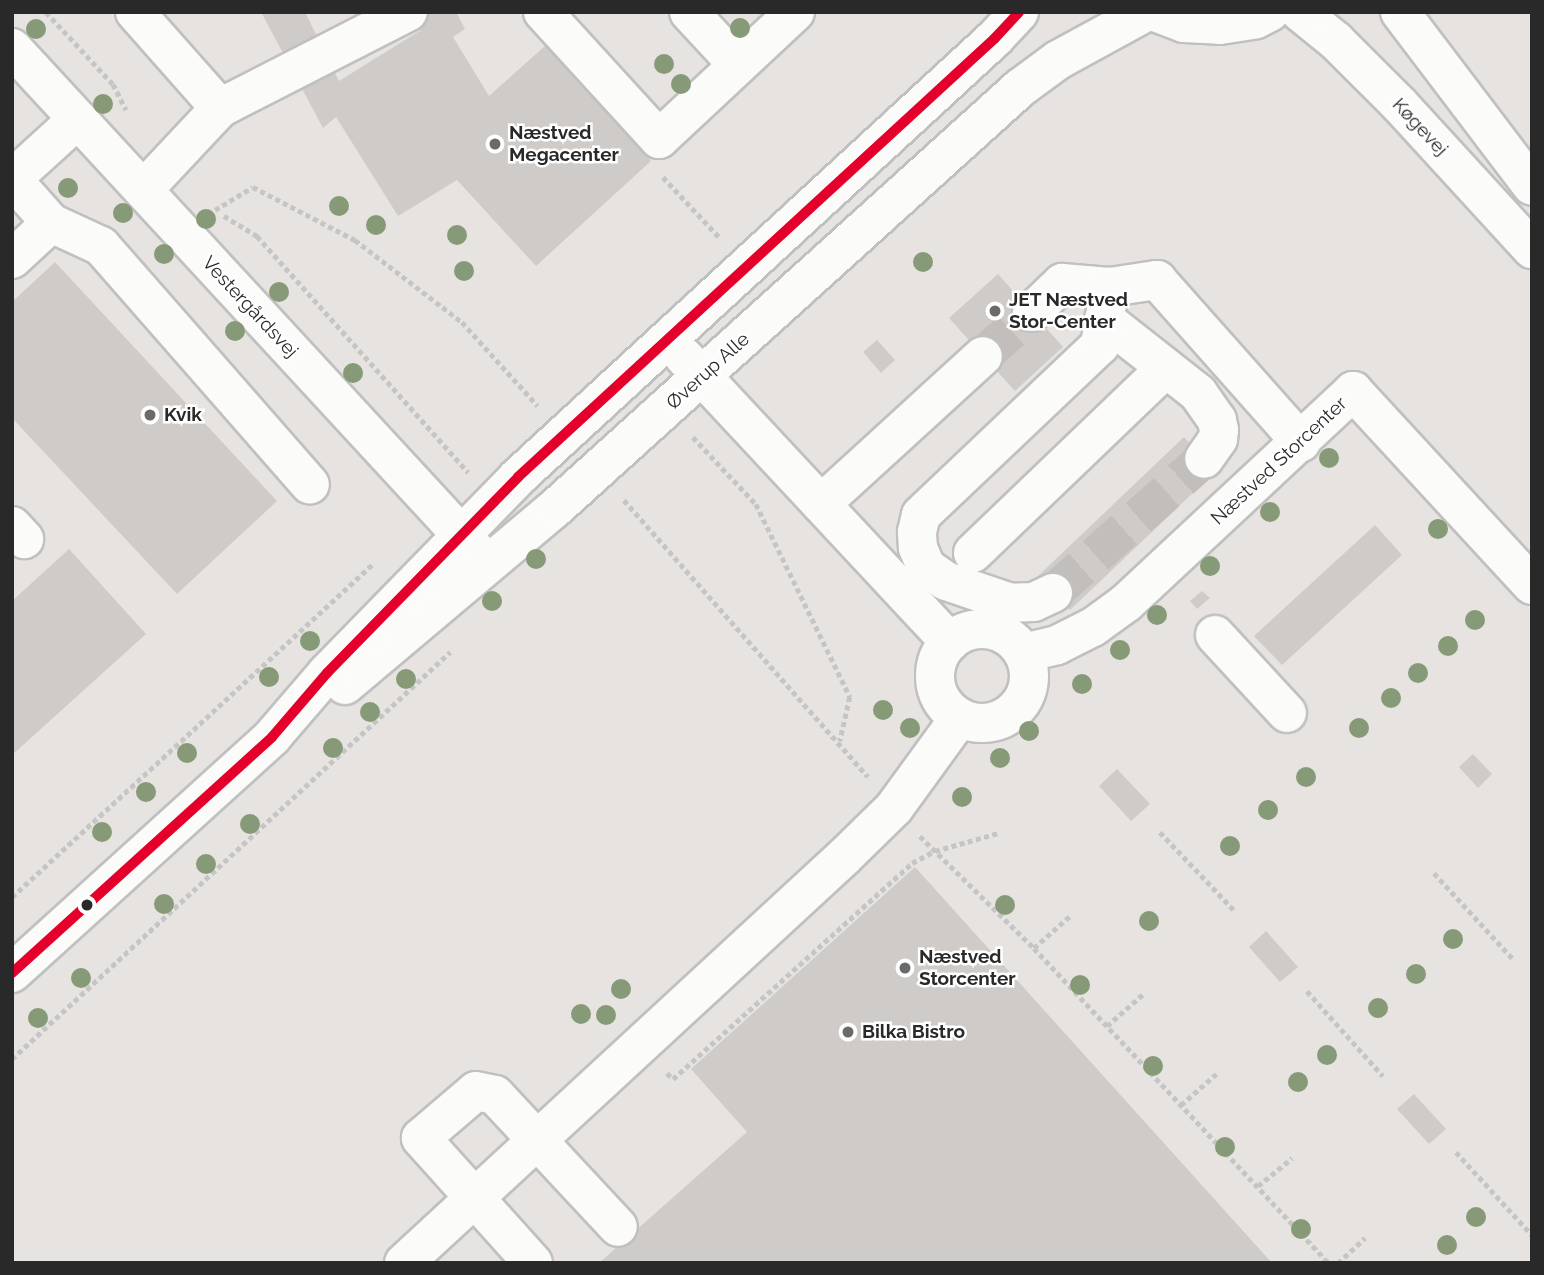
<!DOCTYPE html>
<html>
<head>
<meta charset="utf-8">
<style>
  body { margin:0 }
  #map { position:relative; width:1544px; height:1275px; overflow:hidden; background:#e7e3e0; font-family:Raleway,sans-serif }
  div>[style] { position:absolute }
  .building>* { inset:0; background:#cecbc9 }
  .minor-tunnel>* { height:38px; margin-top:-19px; transform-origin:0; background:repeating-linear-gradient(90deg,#c1bebb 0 38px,transparent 0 57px) }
  .path>* { height:4.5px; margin-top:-2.25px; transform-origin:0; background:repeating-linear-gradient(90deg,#c6c5c5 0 5px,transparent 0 8.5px) }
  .roads { filter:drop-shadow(2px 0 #c1c0c0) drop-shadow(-2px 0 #c1c0c0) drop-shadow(0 2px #c1c0c0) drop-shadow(0 -2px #c1c0c0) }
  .minor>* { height:38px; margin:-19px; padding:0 19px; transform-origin:19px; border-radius:19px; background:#fbfbfa }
  .minor>.ring { margin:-19px; padding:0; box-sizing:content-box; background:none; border:38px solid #fbfbfa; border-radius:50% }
  .bus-1>* { height:10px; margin:-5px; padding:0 5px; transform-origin:5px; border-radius:5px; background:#e4002b }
  .trees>* { width:20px; height:20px; margin:-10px; border-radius:50%; background:#869a78 }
  .dots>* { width:19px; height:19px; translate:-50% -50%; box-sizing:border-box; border:4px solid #fff; border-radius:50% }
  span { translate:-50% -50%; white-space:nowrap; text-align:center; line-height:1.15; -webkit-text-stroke:5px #fff; paint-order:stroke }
  .street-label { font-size:19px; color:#292929 }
  .poi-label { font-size:19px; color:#292929; font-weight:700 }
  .left { translate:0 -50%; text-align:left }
  .frame { position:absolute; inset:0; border:14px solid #292929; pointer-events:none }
</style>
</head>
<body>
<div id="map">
  <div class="building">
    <i style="clip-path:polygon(261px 12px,305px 12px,339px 81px,421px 30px,412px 12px,456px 12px,465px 29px,453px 37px,489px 96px,546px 45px,651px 161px,536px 266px,457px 180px,398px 216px,336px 117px,323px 128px)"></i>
    <i style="clip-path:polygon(55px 262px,277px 501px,177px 594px,12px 418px,12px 302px)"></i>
    <i style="clip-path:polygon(998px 274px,1063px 347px,1015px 391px,949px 318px)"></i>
    <i style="clip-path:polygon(877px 340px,895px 360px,881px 373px,863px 352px)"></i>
    <i style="clip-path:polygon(1184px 437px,1216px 471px,1070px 610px,1037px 577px)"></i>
    <i style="clip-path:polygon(1375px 525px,1402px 555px,1282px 665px,1254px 636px)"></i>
    <i style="clip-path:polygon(69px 549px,146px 634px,12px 755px,12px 601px)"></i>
    <i style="clip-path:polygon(1202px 591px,1210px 598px,1197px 609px,1190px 601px)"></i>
    <i style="clip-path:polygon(1473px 754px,1492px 774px,1478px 788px,1459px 767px)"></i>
    <i style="clip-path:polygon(1117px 769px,1150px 804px,1131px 821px,1099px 786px)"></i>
    <i style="clip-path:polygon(915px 867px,1272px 1263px,599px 1263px,747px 1132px,691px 1069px)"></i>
    <i style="clip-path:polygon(1266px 931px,1298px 967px,1280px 982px,1249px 947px)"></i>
    <i style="clip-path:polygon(1414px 1094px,1446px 1129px,1429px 1144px,1397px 1109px)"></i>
  </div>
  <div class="minor-tunnel">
    <i style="left:983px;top:356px;width:66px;rotate:-41.9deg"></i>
    <i style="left:1053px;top:593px;width:202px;rotate:-41.6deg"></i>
  </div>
  <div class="path">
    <i style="left:46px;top:12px;width:98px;rotate:47.1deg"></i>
    <i style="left:113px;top:84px;width:29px;rotate:63deg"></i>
    <i style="left:663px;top:177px;width:85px;rotate:46.9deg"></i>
    <i style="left:215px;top:210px;width:44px;rotate:-31.2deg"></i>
    <i style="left:253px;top:187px;width:115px;rotate:27.5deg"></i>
    <i style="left:355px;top:240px;width:135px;rotate:37.5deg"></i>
    <i style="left:462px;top:322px;width:113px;rotate:47.9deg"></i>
    <i style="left:224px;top:216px;width:39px;rotate:31deg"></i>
    <i style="left:257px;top:236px;width:317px;rotate:48.2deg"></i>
    <i style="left:693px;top:437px;width:92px;rotate:46.8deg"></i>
    <i style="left:756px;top:504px;width:215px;rotate:64deg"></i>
    <i style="left:850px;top:697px;width:45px;rotate:102.8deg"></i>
    <i style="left:624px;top:500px;width:369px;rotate:48.6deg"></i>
    <i style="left:1160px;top:832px;width:110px;rotate:46.5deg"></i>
    <i style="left:920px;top:836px;width:160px;rotate:44.5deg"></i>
    <i style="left:1034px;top:948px;width:432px;rotate:46.9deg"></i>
    <i style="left:1434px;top:873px;width:117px;rotate:47.4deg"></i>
    <i style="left:12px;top:897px;width:491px;rotate:-42.7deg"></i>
    <i style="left:1034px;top:948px;width:50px;rotate:-41.7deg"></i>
    <i style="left:1307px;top:991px;width:114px;rotate:48.2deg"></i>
    <i style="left:1107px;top:1026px;width:48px;rotate:-41.6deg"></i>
    <i style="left:12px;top:1059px;width:598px;rotate:-42.9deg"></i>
    <i style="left:667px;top:1073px;width:8px;rotate:45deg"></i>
    <i style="left:673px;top:1079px;width:322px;rotate:-42.1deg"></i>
    <i style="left:912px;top:863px;width:26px;rotate:-28deg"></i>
    <i style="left:935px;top:851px;width:66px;rotate:-15.9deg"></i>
    <i style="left:1181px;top:1105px;width:47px;rotate:-41.5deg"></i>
    <i style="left:1456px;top:1152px;width:113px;rotate:47.5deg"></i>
    <i style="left:1258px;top:1186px;width:44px;rotate:-39.5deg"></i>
    <i style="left:1338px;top:1263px;width:37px;rotate:-43deg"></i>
  </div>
  <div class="roads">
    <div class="minor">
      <i style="left:135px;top:12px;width:128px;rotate:48.5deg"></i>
      <i style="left:220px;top:108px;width:112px;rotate:133.2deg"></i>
      <i style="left:543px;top:12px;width:172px;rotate:47.6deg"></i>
      <i style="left:659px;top:139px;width:186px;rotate:-43deg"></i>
      <i style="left:689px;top:12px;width:72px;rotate:47.2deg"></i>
      <i style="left:1155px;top:12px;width:31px;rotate:21deg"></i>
      <i style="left:1184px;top:23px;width:36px;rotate:3deg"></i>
      <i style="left:1220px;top:25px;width:36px;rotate:-9deg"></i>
      <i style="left:1256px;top:19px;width:16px;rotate:-27deg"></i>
      <i style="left:1300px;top:12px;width:46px;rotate:38.9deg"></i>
      <i style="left:1336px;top:41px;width:89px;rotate:45deg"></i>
      <i style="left:1399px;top:104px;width:197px;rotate:47.5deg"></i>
      <i style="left:1400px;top:12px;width:218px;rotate:52.8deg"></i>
      <i style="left:12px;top:48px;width:687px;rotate:47.3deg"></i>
      <i style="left:220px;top:108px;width:211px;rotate:-27.1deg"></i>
      <i style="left:12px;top:179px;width:59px;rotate:48.4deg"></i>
      <i style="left:51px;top:223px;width:55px;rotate:24.7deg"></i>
      <i style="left:101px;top:246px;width:317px;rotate:48.8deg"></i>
      <i style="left:12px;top:179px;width:89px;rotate:-42.3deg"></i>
      <i style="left:12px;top:259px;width:53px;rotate:-42.7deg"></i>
      <i style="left:1032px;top:312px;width:42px;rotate:-44deg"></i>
      <i style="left:1062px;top:283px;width:48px;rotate:4.8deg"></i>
      <i style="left:1110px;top:287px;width:48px;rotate:-8.5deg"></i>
      <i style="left:1157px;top:280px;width:217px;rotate:48.4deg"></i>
      <i style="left:1104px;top:319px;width:120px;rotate:38.2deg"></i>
      <i style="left:1198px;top:393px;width:33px;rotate:55deg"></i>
      <i style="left:1217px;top:420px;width:10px;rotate:79deg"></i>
      <i style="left:1219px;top:430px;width:9px;rotate:96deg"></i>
      <i style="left:1218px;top:439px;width:24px;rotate:125deg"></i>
      <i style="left:684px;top:357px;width:390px;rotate:47deg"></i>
      <i style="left:821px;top:504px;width:219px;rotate:-42.4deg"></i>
      <i style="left:12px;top:526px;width:18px;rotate:47deg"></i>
      <i style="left:973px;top:553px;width:267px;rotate:-43.8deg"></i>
      <i style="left:1053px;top:593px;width:21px;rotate:155deg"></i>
      <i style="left:1034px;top:602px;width:23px;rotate:178deg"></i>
      <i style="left:1011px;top:603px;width:69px;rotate:-161.3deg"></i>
      <i style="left:946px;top:581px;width:24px;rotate:-145deg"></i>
      <i style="left:926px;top:567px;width:21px;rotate:-113deg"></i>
      <i style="left:918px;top:548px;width:16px;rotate:-94deg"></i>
      <i style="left:917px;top:532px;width:17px;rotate:-77deg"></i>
      <i style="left:921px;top:515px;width:247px;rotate:-43.5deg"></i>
      <i style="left:1100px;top:345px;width:59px;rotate:-80.2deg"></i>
      <i class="ring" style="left:935px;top:629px;width:56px;height:56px"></i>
      <i style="left:1215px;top:635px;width:106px;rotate:47.3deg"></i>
      <i style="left:1023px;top:653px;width:35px;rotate:-13deg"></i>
      <i style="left:1057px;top:645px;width:40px;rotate:-26.6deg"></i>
      <i style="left:1093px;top:627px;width:41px;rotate:-36deg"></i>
      <i style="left:1126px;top:603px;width:311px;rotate:-43deg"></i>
      <i style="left:1353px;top:391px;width:264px;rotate:47.3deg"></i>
      <i style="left:345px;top:685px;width:272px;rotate:-40.1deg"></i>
      <i style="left:553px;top:510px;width:629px;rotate:-42.1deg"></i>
      <i style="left:1020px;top:88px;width:47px;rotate:-36.4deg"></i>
      <i style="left:1058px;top:60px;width:100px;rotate:-28.6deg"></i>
      <i style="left:12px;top:973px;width:351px;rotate:-42.2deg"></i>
      <i style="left:272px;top:737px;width:84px;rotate:-49.3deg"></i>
      <i style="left:327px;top:673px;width:274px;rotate:-45.7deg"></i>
      <i style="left:518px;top:477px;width:648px;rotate:-42.62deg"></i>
      <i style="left:995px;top:38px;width:35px;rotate:-47deg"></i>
      <i style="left:404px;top:1263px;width:599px;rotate:-42.7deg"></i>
      <i style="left:844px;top:857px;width:70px;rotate:-44.4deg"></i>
      <i style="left:894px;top:808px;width:112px;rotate:-54deg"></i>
      <i style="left:533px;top:1263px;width:168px;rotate:-131.9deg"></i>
      <i style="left:421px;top:1138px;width:72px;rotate:-40.5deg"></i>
      <i style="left:476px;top:1091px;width:19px;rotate:12deg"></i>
      <i style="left:495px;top:1095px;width:180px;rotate:47deg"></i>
    </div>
  </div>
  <div class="bus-1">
    <i style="left:12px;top:973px;width:351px;rotate:-42.2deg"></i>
    <i style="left:272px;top:737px;width:84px;rotate:-49.3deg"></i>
    <i style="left:327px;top:673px;width:274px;rotate:-45.7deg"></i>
    <i style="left:518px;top:477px;width:648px;rotate:-42.62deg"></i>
    <i style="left:995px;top:38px;width:35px;rotate:-47deg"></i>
  </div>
  <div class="trees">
    <i style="left:740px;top:28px"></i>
    <i style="left:36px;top:29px"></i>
    <i style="left:664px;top:64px"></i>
    <i style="left:681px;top:84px"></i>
    <i style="left:103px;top:104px"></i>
    <i style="left:68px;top:188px"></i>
    <i style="left:339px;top:206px"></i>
    <i style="left:123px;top:213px"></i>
    <i style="left:206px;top:219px"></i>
    <i style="left:376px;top:225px"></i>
    <i style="left:457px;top:235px"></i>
    <i style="left:164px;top:254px"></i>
    <i style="left:923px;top:262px"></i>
    <i style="left:464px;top:271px"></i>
    <i style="left:279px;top:292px"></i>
    <i style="left:235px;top:331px"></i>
    <i style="left:353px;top:373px"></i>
    <i style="left:1329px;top:458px"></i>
    <i style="left:1270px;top:512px"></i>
    <i style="left:1438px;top:529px"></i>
    <i style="left:536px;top:559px"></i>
    <i style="left:1210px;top:566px"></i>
    <i style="left:492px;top:601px"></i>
    <i style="left:1157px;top:615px"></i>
    <i style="left:1475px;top:620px"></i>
    <i style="left:310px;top:641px"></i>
    <i style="left:1448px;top:646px"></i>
    <i style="left:1120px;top:650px"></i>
    <i style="left:1418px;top:673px"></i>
    <i style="left:269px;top:677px"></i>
    <i style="left:406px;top:679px"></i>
    <i style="left:1082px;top:684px"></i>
    <i style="left:1391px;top:698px"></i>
    <i style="left:883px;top:710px"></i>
    <i style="left:370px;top:712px"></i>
    <i style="left:910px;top:728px"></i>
    <i style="left:1359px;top:728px"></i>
    <i style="left:1029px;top:731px"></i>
    <i style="left:333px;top:748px"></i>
    <i style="left:187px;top:753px"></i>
    <i style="left:1000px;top:758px"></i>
    <i style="left:1306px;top:777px"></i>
    <i style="left:146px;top:792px"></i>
    <i style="left:962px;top:797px"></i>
    <i style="left:1268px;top:810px"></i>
    <i style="left:250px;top:824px"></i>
    <i style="left:102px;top:832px"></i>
    <i style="left:1230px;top:846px"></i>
    <i style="left:206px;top:864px"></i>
    <i style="left:164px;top:904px"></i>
    <i style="left:1005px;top:905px"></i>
    <i style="left:1149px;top:921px"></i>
    <i style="left:1453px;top:939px"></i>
    <i style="left:1416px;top:974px"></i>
    <i style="left:81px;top:978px"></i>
    <i style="left:1080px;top:985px"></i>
    <i style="left:621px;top:989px"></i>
    <i style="left:1378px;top:1008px"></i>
    <i style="left:581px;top:1014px"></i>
    <i style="left:606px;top:1015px"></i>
    <i style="left:38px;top:1018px"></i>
    <i style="left:1327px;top:1055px"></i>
    <i style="left:1153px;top:1066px"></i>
    <i style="left:1298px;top:1082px"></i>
    <i style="left:1225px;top:1147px"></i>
    <i style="left:1476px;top:1217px"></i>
    <i style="left:1301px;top:1229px"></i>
    <i style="left:1447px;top:1245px"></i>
  </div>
  <div class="dots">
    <i style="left:495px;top:144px;background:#6c6a69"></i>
    <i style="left:995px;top:311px;background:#6c6a69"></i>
    <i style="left:150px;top:415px;background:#6c6a69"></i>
    <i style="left:87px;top:905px;background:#292929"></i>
    <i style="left:905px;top:968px;background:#6c6a69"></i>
    <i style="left:848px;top:1032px;background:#6c6a69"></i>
  </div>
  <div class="street-label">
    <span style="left:1420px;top:127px;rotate:47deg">Køgevej</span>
    <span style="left:250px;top:307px;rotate:47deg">Vestergårdsvej</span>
    <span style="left:708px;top:371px;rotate:-42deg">Øverup Alle</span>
    <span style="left:1279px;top:461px;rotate:-43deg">Næstved Storcenter</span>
  </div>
  <div class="poi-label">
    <span class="left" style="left:509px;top:144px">Næstved<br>Megacenter</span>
    <span class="left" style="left:1009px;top:311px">JET Næstved<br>Stor-Center</span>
    <span class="left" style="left:164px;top:415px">Kvik</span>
    <span class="left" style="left:919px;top:968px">Næstved<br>Storcenter</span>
    <span class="left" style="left:862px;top:1032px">Bilka Bistro</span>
  </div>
  <div class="frame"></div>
</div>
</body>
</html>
